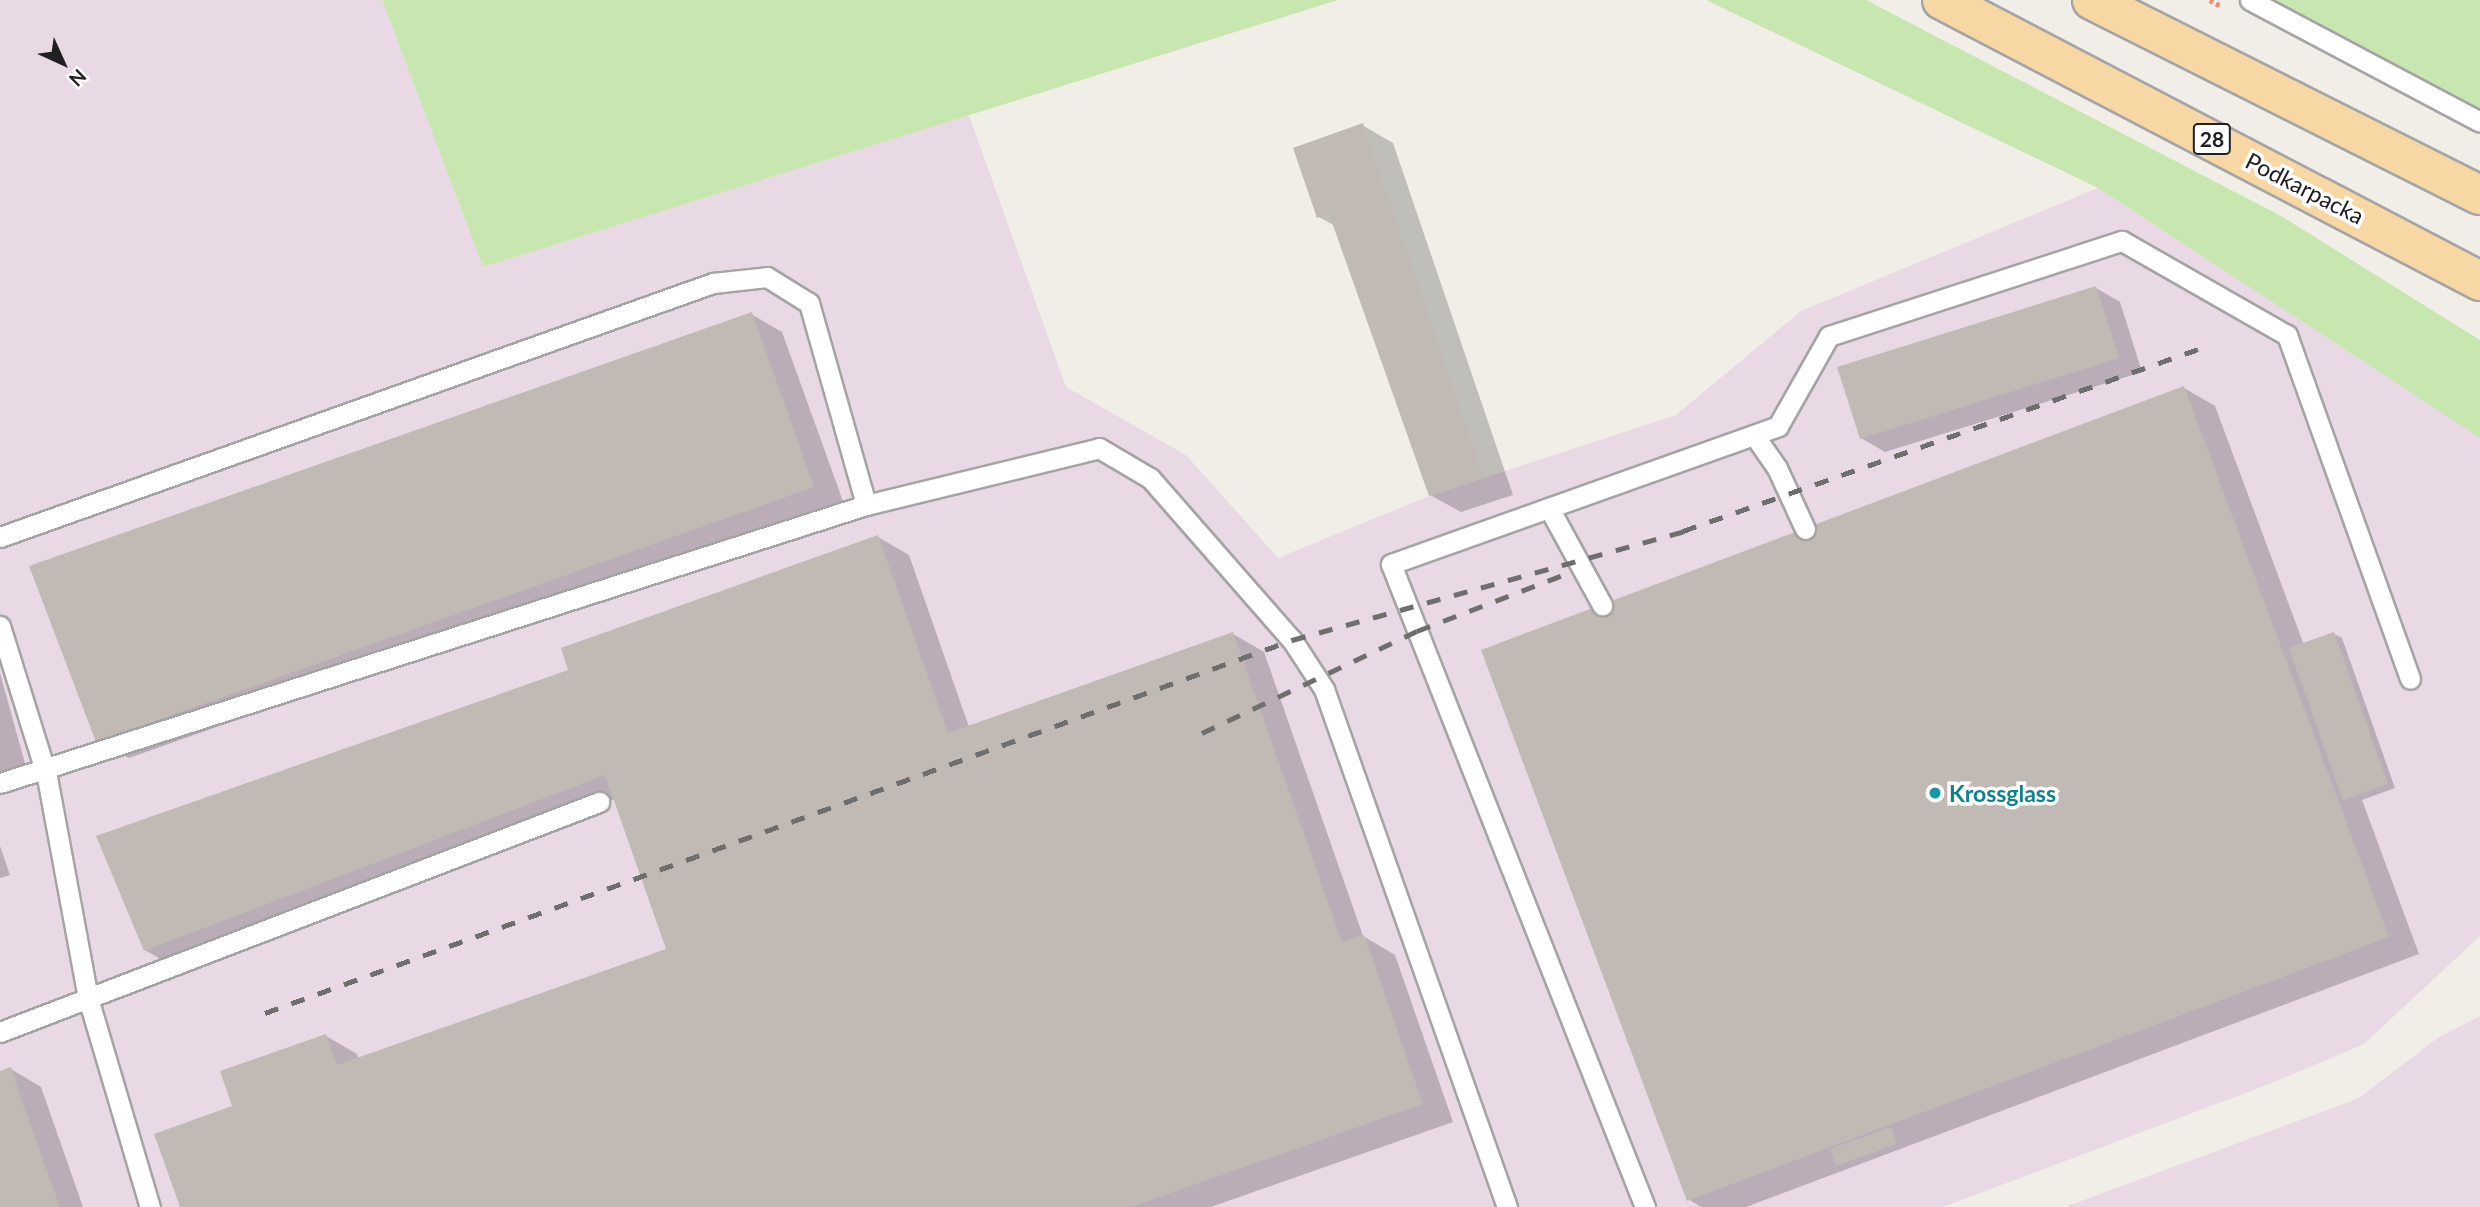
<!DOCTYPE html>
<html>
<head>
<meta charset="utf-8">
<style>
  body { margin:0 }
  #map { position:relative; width:2480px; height:1207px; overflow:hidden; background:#f0eee7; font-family:Lato,sans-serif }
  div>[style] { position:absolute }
  .industrial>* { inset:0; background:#e9d9e5 }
  .grass>* { inset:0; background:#c8e7b0 }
  .shadow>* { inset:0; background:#0003 }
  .building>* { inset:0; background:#c1bab4 }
  .path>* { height:4.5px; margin-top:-2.25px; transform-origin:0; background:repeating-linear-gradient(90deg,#f38975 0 3.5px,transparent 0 7px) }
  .roads { filter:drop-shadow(2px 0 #a4a4a4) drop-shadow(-2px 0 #a4a4a4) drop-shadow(0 2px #a4a4a4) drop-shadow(0 -2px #a4a4a4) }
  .lane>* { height:19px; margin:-9.5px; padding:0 9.5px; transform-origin:9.5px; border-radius:9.5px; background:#fff }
  .primary>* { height:38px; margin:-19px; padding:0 19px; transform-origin:19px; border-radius:19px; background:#f7d8a5 }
  .rail>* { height:5px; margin-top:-2.5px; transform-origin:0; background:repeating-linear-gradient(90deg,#6e6e6e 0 14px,transparent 0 28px) }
  .dots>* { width:19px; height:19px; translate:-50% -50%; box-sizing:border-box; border:4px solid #fff; border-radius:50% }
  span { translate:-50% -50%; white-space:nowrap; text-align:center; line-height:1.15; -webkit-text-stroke:7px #fff; paint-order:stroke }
  .shield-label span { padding:2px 5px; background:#fff; border:2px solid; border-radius:5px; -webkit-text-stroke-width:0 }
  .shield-label { font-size:21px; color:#202020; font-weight:700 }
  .street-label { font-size:23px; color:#202020 }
  .culture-label { font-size:23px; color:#0d838f; font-weight:700 }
  .left { translate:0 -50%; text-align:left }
  .north { position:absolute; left:28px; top:28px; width:70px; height:70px; -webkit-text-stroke:5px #fff; paint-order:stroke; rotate:135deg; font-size:19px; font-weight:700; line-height:28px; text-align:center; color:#202020 }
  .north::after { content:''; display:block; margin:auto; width:24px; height:32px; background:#202020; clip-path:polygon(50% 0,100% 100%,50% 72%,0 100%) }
</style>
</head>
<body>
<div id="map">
  <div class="industrial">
    <i style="clip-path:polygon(0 0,382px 0,483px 267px,969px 115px,1066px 387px,1186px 455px,1278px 558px,1429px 496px,1676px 415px,1801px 311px,2098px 188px,2480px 438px,2480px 936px,2364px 1044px,2272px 1083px,1943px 1207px,0 1207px)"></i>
    <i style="clip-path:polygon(2480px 1016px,2480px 1207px,2065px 1207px,2357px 1099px,2439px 1037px)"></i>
  </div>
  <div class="grass">
    <i style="clip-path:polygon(382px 0,1338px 0,483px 267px)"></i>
    <i style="clip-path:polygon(1706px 0,1866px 0,2281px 216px,2480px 340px,2480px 438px,2098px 188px)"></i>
    <i style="clip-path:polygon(2274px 0,2480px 0,2480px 112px,2427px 83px)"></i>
  </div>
  <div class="shadow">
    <i style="clip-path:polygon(1362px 125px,1393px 143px,1513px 495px,1461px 512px,1430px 495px,1335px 226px,1319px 217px)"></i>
    <i style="clip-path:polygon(2096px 288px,2120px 302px,2142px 372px,1885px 452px,1861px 438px)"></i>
    <i style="clip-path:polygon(751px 314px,782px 332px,844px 504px,129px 758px,98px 740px)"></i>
    <i style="clip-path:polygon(2184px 388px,2215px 406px,2304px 645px,2334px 634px,2342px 638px,2395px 788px,2362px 800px,2419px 954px,1746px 1207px,1701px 1207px,1688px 1199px)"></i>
    <i style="clip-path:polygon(878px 537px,909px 555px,969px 727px,1233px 634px,1264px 652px,1363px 936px,1395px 955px,1453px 1122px,1211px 1207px,182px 1207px,235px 1107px,326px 1036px,357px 1054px,359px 1060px,668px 950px,615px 799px,176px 968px,145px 950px,571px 671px)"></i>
    <i style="clip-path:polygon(0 673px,26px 767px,0 776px)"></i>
    <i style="clip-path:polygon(0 846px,10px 875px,0 878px)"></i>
    <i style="clip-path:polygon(11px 1069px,41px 1087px,83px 1207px,0 1207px,0 1073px)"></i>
  </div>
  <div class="building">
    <i style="clip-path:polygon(1363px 123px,1484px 478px,1429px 496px,1329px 214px,1317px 218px,1293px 148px)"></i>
    <i style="clip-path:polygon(2096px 286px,2119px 358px,1860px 439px,1837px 367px)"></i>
    <i style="clip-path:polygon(752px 312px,814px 487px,96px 742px,29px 566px)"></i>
    <i style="clip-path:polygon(2184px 386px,2389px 937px,1687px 1201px,1481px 650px)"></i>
    <i style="clip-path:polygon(878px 535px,948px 733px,1233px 632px,1342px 942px,1364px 935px,1423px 1104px,1131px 1207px,180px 1207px,154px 1134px,232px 1106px,220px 1071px,326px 1034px,337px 1065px,666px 949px,605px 775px,144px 951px,96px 836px,568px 670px,561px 648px)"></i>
    <i style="clip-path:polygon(2334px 632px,2388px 784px,2343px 800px,2289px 648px)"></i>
    <i style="clip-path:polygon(11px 1067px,23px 1104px,60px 1207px,0 1207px,0 1071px)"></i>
    <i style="clip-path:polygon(1891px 1127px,1897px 1144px,1836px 1166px,1830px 1149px)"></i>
  </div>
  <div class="path">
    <i style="left:2210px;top:0;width:13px;rotate:29deg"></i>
  </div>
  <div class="roads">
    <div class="lane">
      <i style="left:2250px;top:0;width:260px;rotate:27.9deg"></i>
      <i style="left:1754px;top:435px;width:40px;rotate:55.1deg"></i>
      <i style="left:1777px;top:468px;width:67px;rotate:65.3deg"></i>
      <i style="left:1549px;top:508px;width:111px;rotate:61.3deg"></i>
      <i style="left:0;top:537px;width:757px;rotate:-19.61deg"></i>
      <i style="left:713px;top:283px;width:54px;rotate:-6.3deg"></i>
      <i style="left:767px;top:277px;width:49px;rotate:31.8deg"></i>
      <i style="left:809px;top:303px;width:210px;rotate:74.2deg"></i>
      <i style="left:0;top:626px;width:158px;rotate:72.7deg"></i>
      <i style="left:47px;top:777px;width:225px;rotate:79.5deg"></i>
      <i style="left:88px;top:998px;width:218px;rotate:73.5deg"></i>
      <i style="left:0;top:783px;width:910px;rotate:-17.8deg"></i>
      <i style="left:866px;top:505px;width:240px;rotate:-13.7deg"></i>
      <i style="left:1099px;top:448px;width:59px;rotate:30.5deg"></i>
      <i style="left:1150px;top:478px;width:215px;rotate:48.8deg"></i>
      <i style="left:1292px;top:640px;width:59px;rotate:56.9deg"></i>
      <i style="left:1324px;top:689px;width:549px;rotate:70.54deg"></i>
      <i style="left:0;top:1032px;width:642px;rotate:-21.01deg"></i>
      <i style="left:1645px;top:1207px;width:691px;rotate:-111.56deg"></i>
      <i style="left:1391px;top:564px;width:411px;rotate:-19.6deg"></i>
      <i style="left:1778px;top:426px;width:103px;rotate:-60.5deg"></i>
      <i style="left:1829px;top:336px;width:308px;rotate:-18deg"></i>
      <i style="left:2122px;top:241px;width:190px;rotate:29.7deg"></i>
      <i style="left:2287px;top:335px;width:365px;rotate:70.3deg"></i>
    </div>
    <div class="primary">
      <i style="left:1942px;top:0;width:607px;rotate:27.58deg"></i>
      <i style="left:2092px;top:0;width:434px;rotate:26.7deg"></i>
    </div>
  </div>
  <div class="rail">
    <i style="left:1683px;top:531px;width:553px;rotate:-19.45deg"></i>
    <i style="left:1202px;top:733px;width:238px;rotate:-25.4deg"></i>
    <i style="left:1417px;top:631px;width:165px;rotate:-21deg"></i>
    <i style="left:265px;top:1013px;width:1093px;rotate:-19.96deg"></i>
    <i style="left:1292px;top:640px;width:414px;rotate:-15.5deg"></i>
  </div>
  <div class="dots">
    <i style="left:1935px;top:793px;background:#0f9aa8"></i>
  </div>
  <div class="shield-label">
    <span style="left:2212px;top:139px">28</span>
  </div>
  <div class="street-label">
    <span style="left:2305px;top:188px;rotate:27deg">Podkarpacka</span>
  </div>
  <div class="culture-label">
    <span class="left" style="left:1949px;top:793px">Krossglass</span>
  </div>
  <div class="north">N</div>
</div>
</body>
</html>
